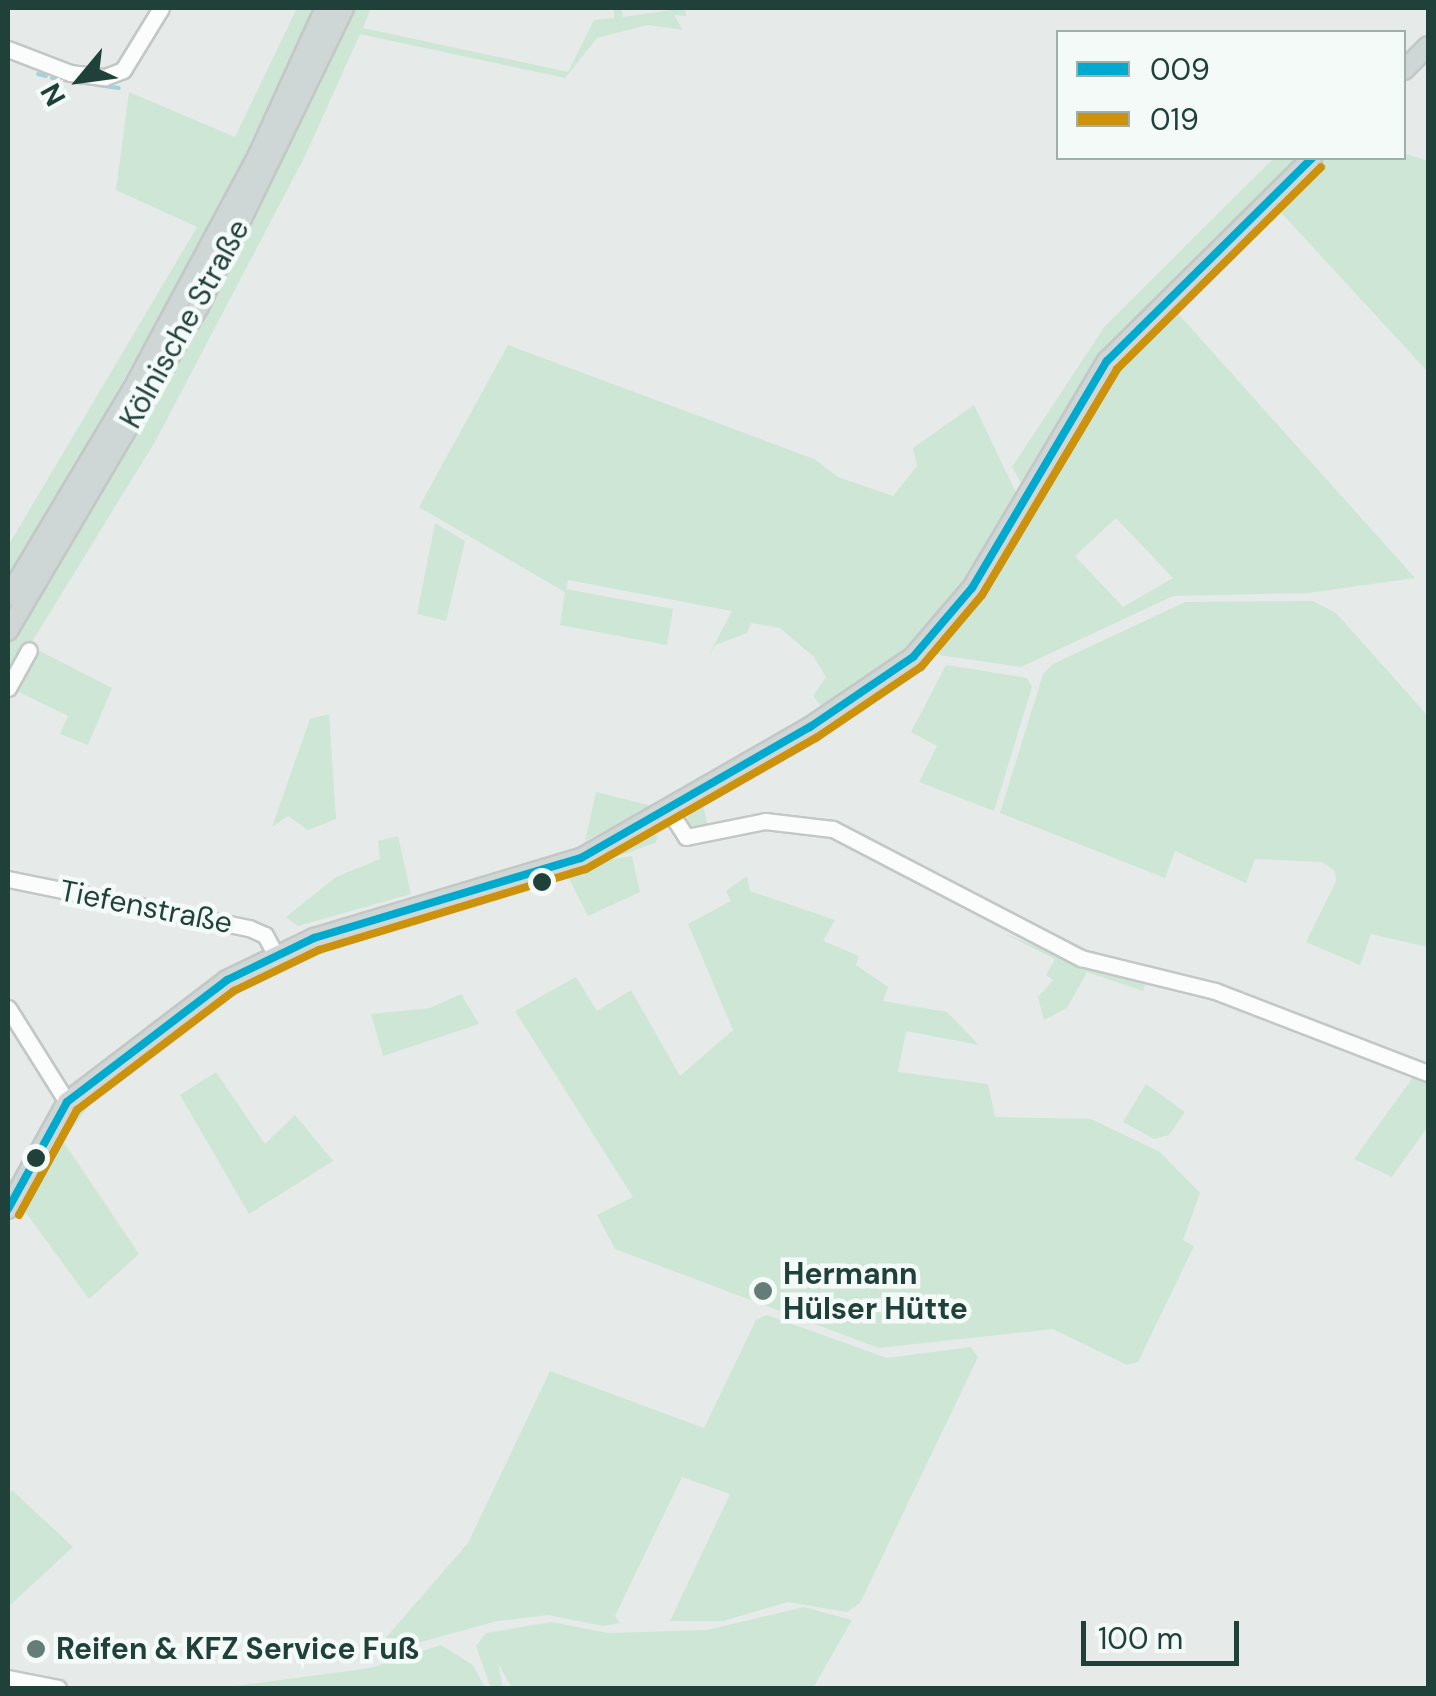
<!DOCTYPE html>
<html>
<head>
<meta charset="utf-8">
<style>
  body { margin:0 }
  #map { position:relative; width:1436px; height:1696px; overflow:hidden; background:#e6ebe9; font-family:"DM Sans",sans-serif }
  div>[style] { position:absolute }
  .green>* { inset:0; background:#cde6d6 }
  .stream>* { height:4px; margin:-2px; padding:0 2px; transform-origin:2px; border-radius:2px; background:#a2d2dd }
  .roads { filter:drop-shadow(2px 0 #c3c8c6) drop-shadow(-2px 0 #c3c8c6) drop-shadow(0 2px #c3c8c6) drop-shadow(0 -2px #c3c8c6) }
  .minor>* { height:15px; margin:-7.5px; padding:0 7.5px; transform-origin:7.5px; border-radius:7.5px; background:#fbfcfc }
  .major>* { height:18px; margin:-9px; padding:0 9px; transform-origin:9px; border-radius:9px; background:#ced7d5 }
  .bus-1>* { height:8px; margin:-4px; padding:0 4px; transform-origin:4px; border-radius:4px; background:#00a9ce }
  .bus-2>* { height:8px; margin:-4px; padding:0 4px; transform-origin:4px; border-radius:4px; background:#cc920c }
  .dots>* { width:28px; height:28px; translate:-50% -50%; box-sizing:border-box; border:5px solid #f4faf7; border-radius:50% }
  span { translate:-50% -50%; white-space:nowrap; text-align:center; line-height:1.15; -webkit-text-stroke:9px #f4faf7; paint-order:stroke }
  .street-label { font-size:30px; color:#20413a }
  .poi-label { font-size:30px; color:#20413a; font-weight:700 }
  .left { translate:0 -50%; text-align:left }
  .frame { position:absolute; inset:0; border:10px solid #20413a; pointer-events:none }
  .legend { position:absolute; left:1056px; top:30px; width:350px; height:130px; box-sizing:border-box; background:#f4faf7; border:2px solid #9fb0ab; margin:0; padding:12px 18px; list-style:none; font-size:30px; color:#20413a }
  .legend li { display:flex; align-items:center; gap:20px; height:50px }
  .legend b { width:50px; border:2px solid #9fb0ab }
  .north { position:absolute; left:30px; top:30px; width:100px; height:100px; -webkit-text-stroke:8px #f4faf7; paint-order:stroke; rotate:241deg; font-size:28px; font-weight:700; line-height:40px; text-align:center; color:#20413a }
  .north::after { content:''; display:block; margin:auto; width:35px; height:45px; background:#20413a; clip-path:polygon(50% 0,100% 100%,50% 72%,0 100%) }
  .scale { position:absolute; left:1081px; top:1621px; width:158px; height:45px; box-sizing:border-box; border:5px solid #20413a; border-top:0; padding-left:12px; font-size:30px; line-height:35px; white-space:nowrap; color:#20413a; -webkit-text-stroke:8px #f4faf7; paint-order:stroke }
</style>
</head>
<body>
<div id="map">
  <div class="green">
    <i style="clip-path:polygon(297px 8px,317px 8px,235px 184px,8px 583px,8px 546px,197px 227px,116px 190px,129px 92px,235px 137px)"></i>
    <i style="clip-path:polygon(354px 8px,371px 8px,363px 28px,568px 72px,594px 20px,614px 18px,614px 8px,622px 8px,623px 17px,685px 8px,686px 16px,674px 15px,683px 30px,648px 25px,597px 38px,565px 78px,360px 34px,305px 156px,156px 440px,8px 681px,8px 645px,201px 318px)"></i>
    <i style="clip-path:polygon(evenodd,1404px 153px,1428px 161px,1428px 372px,1275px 206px,1173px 308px,1415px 578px,1308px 593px,1173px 596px,1021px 667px,925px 653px,997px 563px,1123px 353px,1319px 158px,1404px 153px,1116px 518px,1173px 578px,1123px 607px,1075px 556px,1116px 518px)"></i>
    <i style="clip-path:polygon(1274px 158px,1301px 158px,1112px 346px,1073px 400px,1029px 481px,1021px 483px,1012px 467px,1105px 326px)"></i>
    <i style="clip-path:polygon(508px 345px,814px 459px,838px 477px,893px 496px,917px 466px,913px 448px,974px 405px,1020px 501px,981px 567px,900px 659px,790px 733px,787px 728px,821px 706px,813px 696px,826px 677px,814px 657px,780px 628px,751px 623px,747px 633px,715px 645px,706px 660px,732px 611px,568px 580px,566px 589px,673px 609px,667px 645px,560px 625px,565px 592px,419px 507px)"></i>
    <i style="clip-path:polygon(435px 523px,465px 541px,446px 621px,417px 614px)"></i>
    <i style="clip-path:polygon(1313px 601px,1336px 613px,1428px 716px,1428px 947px,1371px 934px,1360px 965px,1306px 942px,1336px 881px,1335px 871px,1322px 862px,1255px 859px,1246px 883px,1175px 851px,1165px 878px,1000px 813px,1043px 674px,1053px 664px,1185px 602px)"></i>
    <i style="clip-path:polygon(34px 648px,112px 688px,88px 745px,60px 734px,68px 716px,11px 688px)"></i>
    <i style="clip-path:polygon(915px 665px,799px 750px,703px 805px,708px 827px,686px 825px,689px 809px)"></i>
    <i style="clip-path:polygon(946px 665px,1027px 678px,1032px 687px,994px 811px,919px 782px,937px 746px,911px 732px)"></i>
    <i style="clip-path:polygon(329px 714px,336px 819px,308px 830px,288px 816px,272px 827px,310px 719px)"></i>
    <i style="clip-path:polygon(596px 792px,653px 806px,585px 841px)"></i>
    <i style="clip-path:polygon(648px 831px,658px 837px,655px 843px,607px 860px,632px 856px,640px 892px,588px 916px,565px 871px)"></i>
    <i style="clip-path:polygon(398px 836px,411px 894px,298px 926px,286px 917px,336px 877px,380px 859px,378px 841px)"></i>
    <i style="clip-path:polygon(747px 876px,750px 891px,835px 920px,823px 941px,859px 956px,856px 965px,888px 987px,883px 1001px,947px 1012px,979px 1045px,906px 1031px,898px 1072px,988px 1084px,995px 1117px,1091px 1119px,1160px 1152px,1200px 1193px,1183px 1240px,1194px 1246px,1138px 1362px,1127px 1365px,1053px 1329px,879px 1348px,615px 1249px,597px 1215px,633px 1197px,515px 1011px,576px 977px,597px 1011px,631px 990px,680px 1076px,733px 1030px,688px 924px,731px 901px,726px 891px)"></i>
    <i style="clip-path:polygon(1003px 933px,1089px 968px,1146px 982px,1143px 991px,1087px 972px,1067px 1008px,1044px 1020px,1038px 997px,1053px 980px,1046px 975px,1055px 959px)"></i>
    <i style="clip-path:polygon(461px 994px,479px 1024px,383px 1056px,371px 1014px,430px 1008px)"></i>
    <i style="clip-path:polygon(216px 1072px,265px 1144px,295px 1115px,333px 1161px,249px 1214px,180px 1095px)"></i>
    <i style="clip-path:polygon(1416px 1073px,1428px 1080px,1428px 1126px,1392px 1177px,1354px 1159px)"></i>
    <i style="clip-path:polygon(105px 1084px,63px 1141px,139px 1254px,89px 1299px,21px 1206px,67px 1122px)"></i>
    <i style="clip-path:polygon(1146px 1084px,1185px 1112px,1169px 1135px,1154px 1139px,1123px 1122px)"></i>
    <i style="clip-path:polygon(767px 1315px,887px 1358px,971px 1347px,978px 1357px,860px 1603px,847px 1612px,788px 1602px,723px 1621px,670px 1621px,730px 1494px,682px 1477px,615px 1616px,620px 1623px,603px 1626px,548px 1615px,497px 1621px,370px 1656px,468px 1543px,550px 1371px,704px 1428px,756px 1320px)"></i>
    <i style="clip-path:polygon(12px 1490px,73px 1547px,8px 1607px,8px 1495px)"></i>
    <i style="clip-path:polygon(804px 1607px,852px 1620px,813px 1688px,512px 1688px,498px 1663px,503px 1688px,491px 1688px,476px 1646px,486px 1633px,552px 1622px,608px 1633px,707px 1630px)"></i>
    <i style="clip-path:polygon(441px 1645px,473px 1665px,485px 1688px,220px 1688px,371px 1668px)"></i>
  </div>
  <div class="stream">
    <i style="left:38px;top:74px;width:8px;rotate:14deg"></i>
    <i style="left:52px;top:78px;width:29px;rotate:8deg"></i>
    <i style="left:97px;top:85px;width:22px;rotate:8deg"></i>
  </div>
  <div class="roads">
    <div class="minor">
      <i style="left:8px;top:49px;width:66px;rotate:21.2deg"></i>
      <i style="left:70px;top:73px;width:35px;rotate:7deg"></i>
      <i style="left:105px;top:77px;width:19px;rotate:-21deg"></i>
      <i style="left:123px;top:70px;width:73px;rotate:-58.5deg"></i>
      <i style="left:8px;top:688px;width:43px;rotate:-61.1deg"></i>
      <i style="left:668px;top:809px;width:33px;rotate:57deg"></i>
      <i style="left:686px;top:837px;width:81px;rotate:-11.4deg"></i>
      <i style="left:765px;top:821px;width:68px;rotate:6.7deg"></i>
      <i style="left:833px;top:829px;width:280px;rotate:27.5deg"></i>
      <i style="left:1081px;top:958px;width:138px;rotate:13.8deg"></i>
      <i style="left:1215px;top:991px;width:228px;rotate:21.1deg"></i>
      <i style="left:8px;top:879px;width:246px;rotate:11.5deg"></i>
      <i style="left:249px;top:928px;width:17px;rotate:24deg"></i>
      <i style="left:265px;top:935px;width:19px;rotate:62deg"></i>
      <i style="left:8px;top:1008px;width:111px;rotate:57.9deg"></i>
      <i style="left:8px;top:1678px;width:51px;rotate:11.3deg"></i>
    </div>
    <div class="major">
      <i style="left:1404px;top:70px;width:34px;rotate:-45deg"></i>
      <i style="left:8px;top:597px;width:241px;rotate:-59.1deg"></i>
      <i style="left:132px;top:390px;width:267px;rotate:-61.8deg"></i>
      <i style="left:258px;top:155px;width:162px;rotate:-65.5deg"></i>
      <i style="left:8px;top:631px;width:376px;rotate:-59.5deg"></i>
      <i style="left:199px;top:307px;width:332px;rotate:-64.1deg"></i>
      <i style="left:8px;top:1209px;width:122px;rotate:-61.1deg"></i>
      <i style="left:67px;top:1102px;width:201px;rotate:-37.3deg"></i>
      <i style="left:227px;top:980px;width:97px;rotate:-25.8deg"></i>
      <i style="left:314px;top:938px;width:279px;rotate:-16.7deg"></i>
      <i style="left:581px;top:858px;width:264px;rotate:-29.8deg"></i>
      <i style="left:810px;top:727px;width:125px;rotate:-34.2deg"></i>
      <i style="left:913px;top:657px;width:91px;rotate:-49.5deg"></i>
      <i style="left:972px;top:588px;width:264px;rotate:-59.3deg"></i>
      <i style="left:1107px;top:361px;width:289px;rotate:-44.7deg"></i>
    </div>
  </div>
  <div class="bus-1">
    <i style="left:8px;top:1209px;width:122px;rotate:-61.1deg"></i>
    <i style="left:67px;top:1102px;width:201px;rotate:-37.3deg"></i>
    <i style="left:227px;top:980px;width:97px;rotate:-25.8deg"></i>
    <i style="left:314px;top:938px;width:279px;rotate:-16.7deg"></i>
    <i style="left:581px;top:858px;width:264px;rotate:-29.8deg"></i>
    <i style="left:810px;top:727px;width:125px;rotate:-34.2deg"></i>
    <i style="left:913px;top:657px;width:91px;rotate:-49.5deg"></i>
    <i style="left:972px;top:588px;width:264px;rotate:-59.3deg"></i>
    <i style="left:1107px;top:361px;width:289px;rotate:-44.7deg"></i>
  </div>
  <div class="bus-2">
    <i style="left:19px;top:1215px;width:120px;rotate:-61.1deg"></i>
    <i style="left:77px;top:1110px;width:197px;rotate:-37.2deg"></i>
    <i style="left:234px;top:991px;width:94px;rotate:-25.8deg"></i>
    <i style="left:319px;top:950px;width:279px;rotate:-16.9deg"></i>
    <i style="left:586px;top:869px;width:265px;rotate:-29.7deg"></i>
    <i style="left:816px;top:738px;width:127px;rotate:-34.1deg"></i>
    <i style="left:921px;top:667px;width:94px;rotate:-49.7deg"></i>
    <i style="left:982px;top:595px;width:263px;rotate:-59.1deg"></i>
    <i style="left:1117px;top:369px;width:287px;rotate:-44.7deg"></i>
  </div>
  <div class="dots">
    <i style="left:542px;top:882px;background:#20413a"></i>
    <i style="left:36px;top:1158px;background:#20413a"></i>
    <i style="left:763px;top:1291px;background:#657c77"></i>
    <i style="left:36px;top:1649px;background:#657c77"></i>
  </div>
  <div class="street-label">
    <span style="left:185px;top:324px;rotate:-61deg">Kölnische Straße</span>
    <span style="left:146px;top:907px;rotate:11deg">Tiefenstraße</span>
  </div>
  <div class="poi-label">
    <span class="left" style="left:783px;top:1291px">Hermann<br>Hülser Hütte</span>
    <span class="left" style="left:56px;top:1649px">Reifen &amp; KFZ Service Fuß</span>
  </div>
  <div class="frame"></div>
  <ul class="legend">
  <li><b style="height:12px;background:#00a9ce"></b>009</li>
  <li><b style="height:12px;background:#cc920c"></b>019</li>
  </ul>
  <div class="north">N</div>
  <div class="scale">100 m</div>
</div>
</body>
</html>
